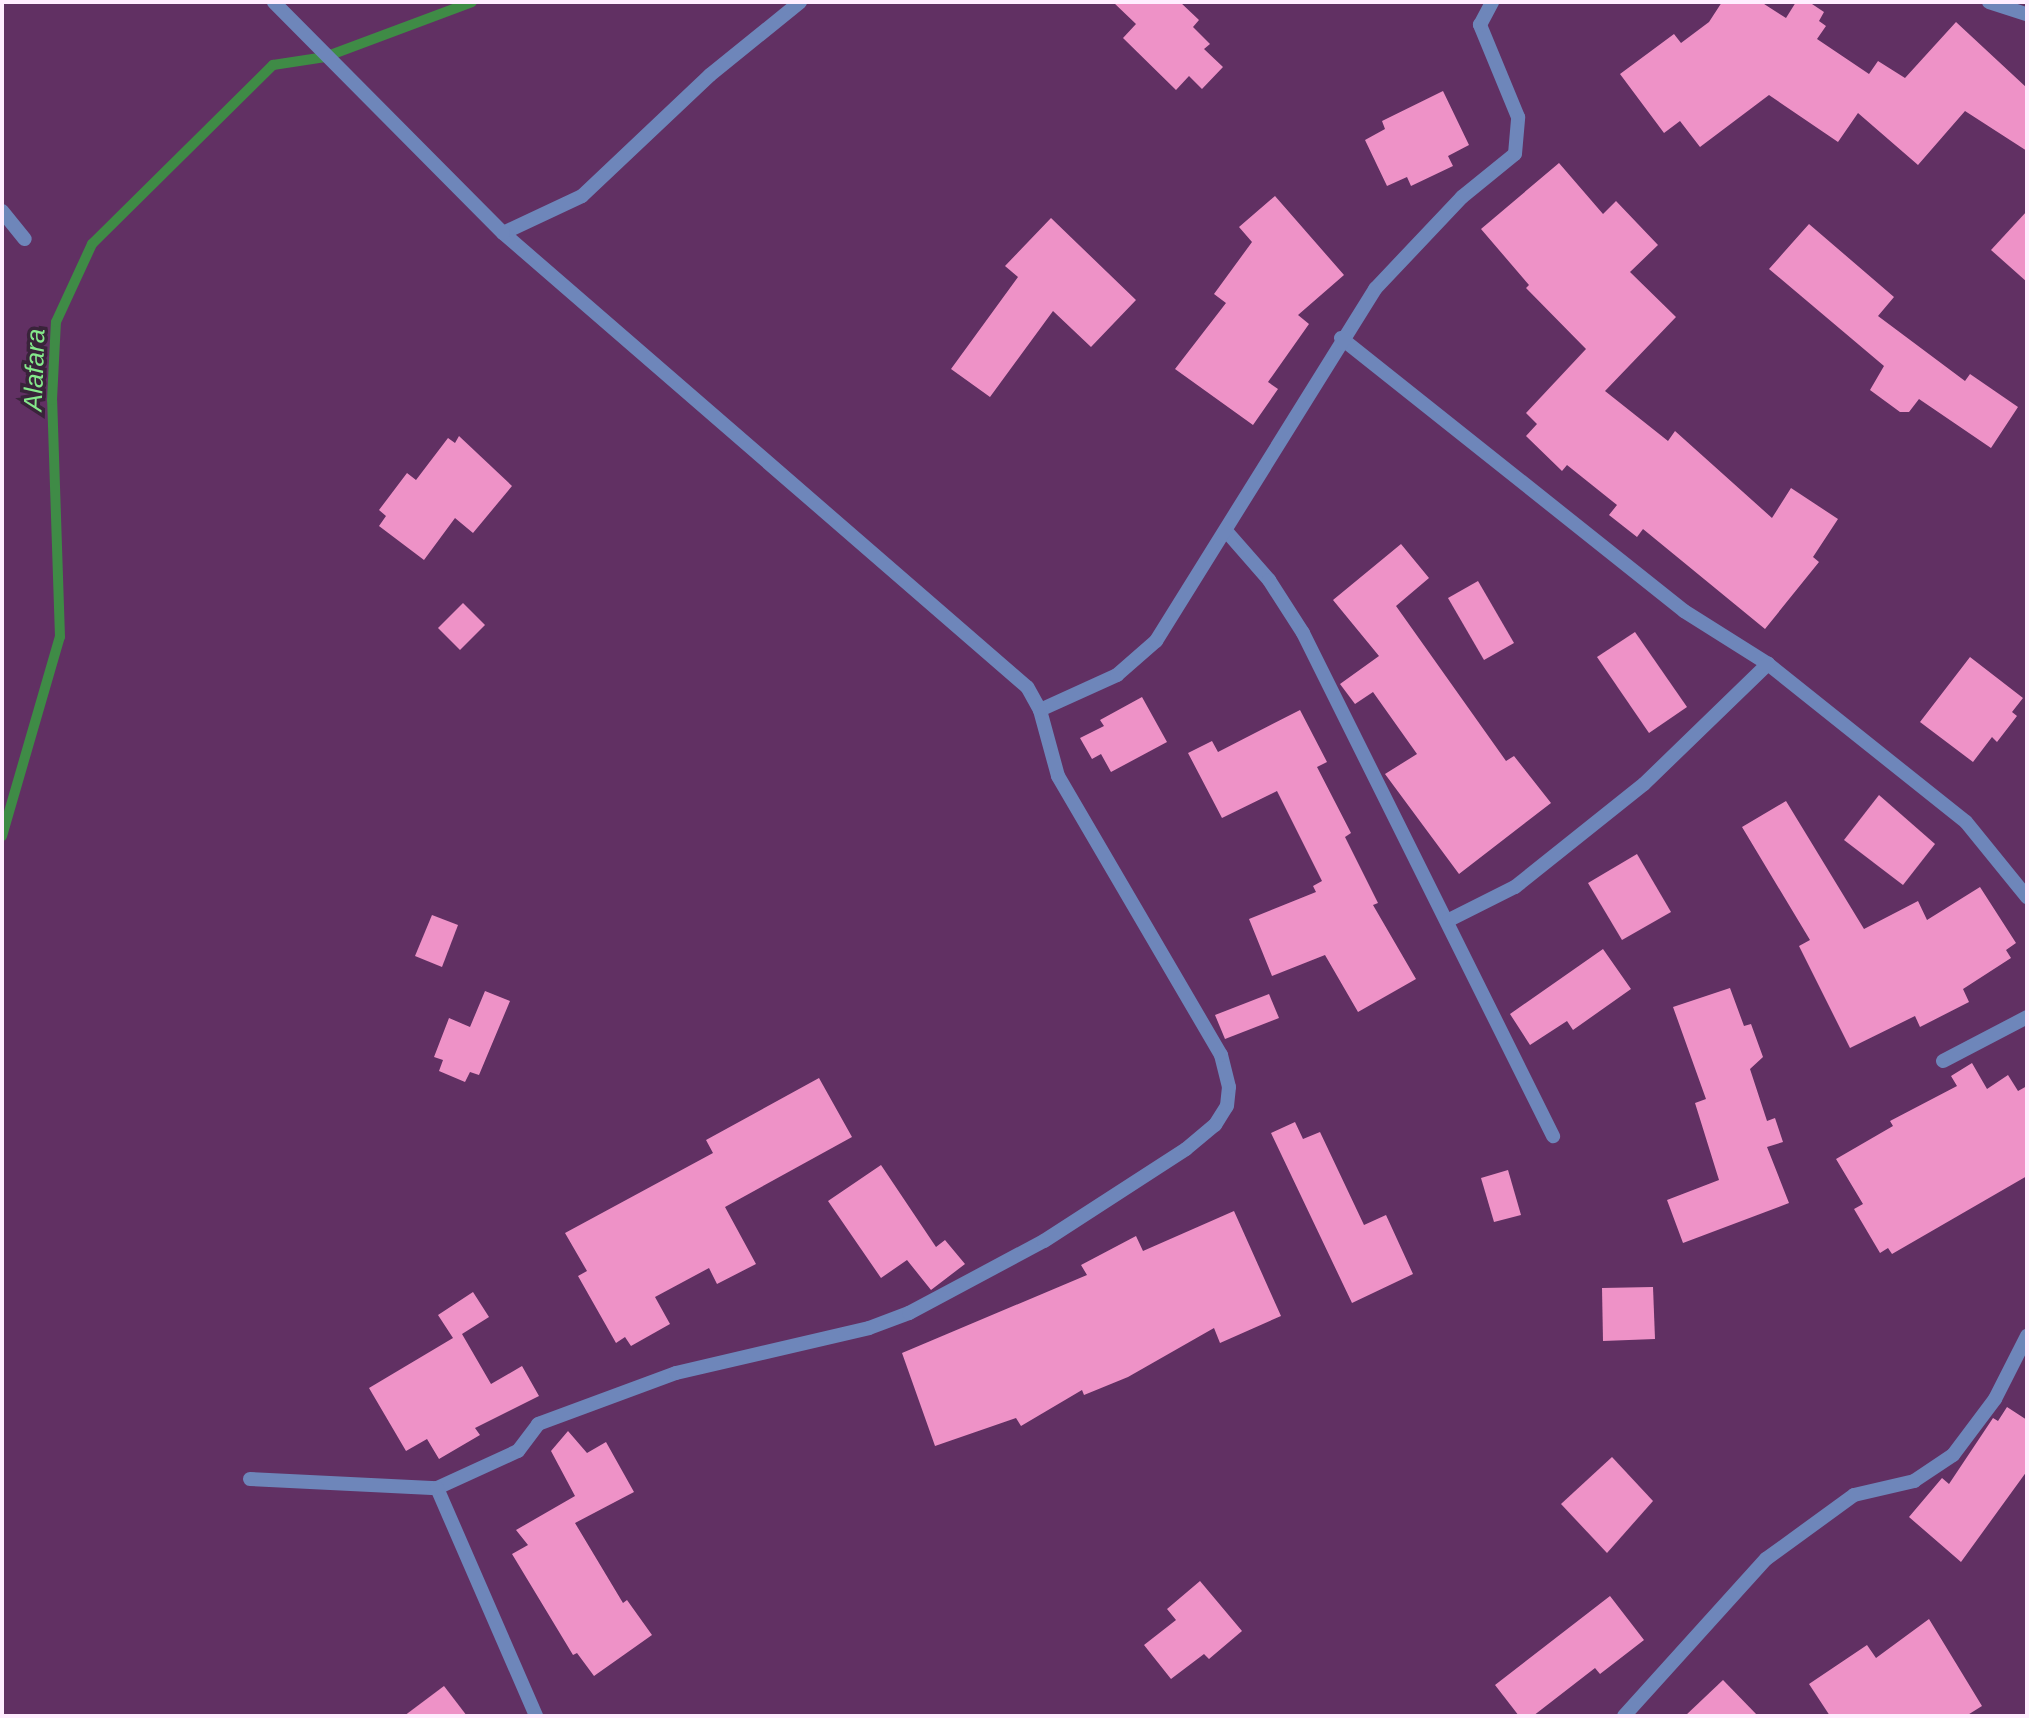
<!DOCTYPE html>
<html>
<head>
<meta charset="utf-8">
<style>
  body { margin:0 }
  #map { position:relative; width:2029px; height:1718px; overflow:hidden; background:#613063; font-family:Helvetica,sans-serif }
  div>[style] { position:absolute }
  .stream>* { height:10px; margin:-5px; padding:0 5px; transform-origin:5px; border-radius:5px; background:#3f8b46 }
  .building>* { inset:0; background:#ee92c7 }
  .service>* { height:14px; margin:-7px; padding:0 7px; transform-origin:7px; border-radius:7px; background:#6e86ba }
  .minor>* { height:14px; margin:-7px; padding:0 7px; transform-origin:7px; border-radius:7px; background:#6e86ba }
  span { translate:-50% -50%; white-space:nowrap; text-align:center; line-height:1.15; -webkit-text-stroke:7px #39233a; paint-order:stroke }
  .water-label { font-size:26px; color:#85e98b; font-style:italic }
  .frame { position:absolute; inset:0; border:4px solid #ffedff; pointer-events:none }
</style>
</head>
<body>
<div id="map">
  <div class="stream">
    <i style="left:2px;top:836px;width:207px;rotate:-73.8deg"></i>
    <i style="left:60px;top:637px;width:237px;rotate:-91.9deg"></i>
    <i style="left:52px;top:400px;width:78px;rotate:-87.1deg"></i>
    <i style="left:56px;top:322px;width:86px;rotate:-65.2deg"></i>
    <i style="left:92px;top:244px;width:255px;rotate:-44.7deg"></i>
    <i style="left:273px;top:65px;width:53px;rotate:-8.7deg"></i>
    <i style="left:325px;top:57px;width:157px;rotate:-20.5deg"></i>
  </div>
  <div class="building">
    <i style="clip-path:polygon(1113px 2px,1180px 2px,1199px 20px,1193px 27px,1210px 44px,1204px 49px,1223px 67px,1202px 89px,1189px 76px,1176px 90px,1123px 38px,1136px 24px)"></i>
    <i style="clip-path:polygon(1722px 2px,1761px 2px,1786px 18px,1796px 2px,1809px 2px,1824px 12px,1819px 21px,1826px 26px,1817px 39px,1869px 74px,1878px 61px,1905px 78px,1956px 22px,2027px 88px,2027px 151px,1965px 111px,1918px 165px,1858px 113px,1838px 142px,1769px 95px,1700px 147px,1680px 121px,1664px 133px,1620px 74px,1674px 34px,1681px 43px,1709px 22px)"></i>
    <i style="clip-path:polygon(1443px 91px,1469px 145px,1448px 156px,1453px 166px,1411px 186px,1407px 177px,1387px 186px,1365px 140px,1385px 129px,1382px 121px)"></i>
    <i style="clip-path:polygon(1559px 163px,1603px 214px,1616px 201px,1658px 245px,1630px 272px,1676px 317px,1605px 391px,1668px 441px,1675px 431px,1772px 518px,1791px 488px,1838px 519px,1813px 557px,1819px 562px,1765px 629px,1643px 529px,1637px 537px,1609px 515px,1617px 505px,1567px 465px,1562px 471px,1526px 436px,1537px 424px,1526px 413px,1586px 349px,1526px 288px,1529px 285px,1481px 229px)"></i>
    <i style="clip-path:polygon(1275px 196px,1344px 275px,1298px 315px,1309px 324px,1268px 382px,1278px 389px,1253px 425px,1175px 369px,1226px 303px,1214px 294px,1252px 242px,1239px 227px)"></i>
    <i style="clip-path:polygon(2027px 211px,2027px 282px,1991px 250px)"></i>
    <i style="clip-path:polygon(1051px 218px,1136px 300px,1091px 347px,1053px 311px,990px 397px,951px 369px,1018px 277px,1005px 266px)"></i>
    <i style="clip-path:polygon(1809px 224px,1894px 297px,1878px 316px,1965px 381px,1970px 374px,2018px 407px,1991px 448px,1919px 399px,1909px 412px,1900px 412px,1870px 390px,1884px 366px,1769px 269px)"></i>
    <i style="clip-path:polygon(459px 436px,512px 486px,473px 533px,455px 518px,424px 560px,379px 526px,386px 516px,379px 510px,407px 473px,416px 480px,448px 438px,455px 443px)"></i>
    <i style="clip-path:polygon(1401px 544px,1429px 578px,1396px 606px,1506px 761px,1514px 756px,1551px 803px,1459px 874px,1385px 774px,1417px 754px,1373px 692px,1355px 704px,1340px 684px,1379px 656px,1333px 600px)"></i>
    <i style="clip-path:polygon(1478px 581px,1514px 643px,1484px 660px,1448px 598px)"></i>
    <i style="clip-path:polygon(463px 603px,485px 625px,460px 650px,438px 628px)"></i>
    <i style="clip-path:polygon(1635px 632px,1687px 707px,1649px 733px,1597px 657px)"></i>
    <i style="clip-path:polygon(1970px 657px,2023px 698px,2012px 712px,2017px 716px,1997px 742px,1992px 737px,1973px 762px,1920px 722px)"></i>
    <i style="clip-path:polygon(1142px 697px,1167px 742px,1111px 772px,1101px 754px,1092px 759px,1080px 738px,1104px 726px,1100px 720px)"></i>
    <i style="clip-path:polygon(1300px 710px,1327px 762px,1317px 767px,1351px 833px,1345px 837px,1378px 903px,1373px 905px,1416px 979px,1358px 1012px,1325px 955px,1272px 976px,1249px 919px,1316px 892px,1313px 886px,1322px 881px,1277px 791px,1222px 818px,1188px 753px,1212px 741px,1218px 752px)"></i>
    <i style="clip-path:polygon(1879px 795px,1935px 844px,1903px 885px,1844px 840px)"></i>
    <i style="clip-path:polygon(1786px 801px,1864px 929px,1918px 901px,1927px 920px,1980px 887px,2016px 943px,2006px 950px,2011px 958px,1963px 989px,1969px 1002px,1920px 1027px,1915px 1016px,1850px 1048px,1799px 946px,1810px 940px,1742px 827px)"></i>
    <i style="clip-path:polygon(1637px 854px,1671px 912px,1622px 940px,1588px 883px)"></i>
    <i style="clip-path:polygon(432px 915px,458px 925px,442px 967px,415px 956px)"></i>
    <i style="clip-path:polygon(1603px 949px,1631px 989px,1573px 1030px,1567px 1021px,1530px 1045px,1510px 1014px)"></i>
    <i style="clip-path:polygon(1730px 988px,1744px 1026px,1751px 1024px,1763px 1057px,1750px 1069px,1767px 1121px,1775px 1118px,1783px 1142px,1767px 1147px,1789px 1203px,1683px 1243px,1667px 1200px,1719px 1180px,1695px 1103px,1706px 1099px,1673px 1007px)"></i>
    <i style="clip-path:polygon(485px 991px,510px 1001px,479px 1075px,470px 1072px,465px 1082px,439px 1071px,443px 1060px,434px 1057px,449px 1018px,470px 1027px)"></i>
    <i style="clip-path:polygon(1269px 994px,1279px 1018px,1225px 1039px,1215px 1015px)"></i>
    <i style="clip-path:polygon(1972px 1063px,1987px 1089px,2008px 1075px,2018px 1091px,2027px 1086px,2027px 1176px,1892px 1254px,1888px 1248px,1880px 1253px,1854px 1209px,1863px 1204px,1836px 1159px,1893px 1126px,1890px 1121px,1957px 1086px,1951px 1076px)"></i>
    <i style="clip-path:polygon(819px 1078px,852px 1137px,725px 1207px,756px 1264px,717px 1284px,709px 1268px,655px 1297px,670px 1324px,631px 1346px,625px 1337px,616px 1343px,578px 1276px,587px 1271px,565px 1233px,713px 1153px,706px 1140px)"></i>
    <i style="clip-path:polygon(1295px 1122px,1303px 1139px,1320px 1132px,1364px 1225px,1386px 1215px,1413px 1274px,1352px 1303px,1271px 1133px)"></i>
    <i style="clip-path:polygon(881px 1165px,936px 1247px,945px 1240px,965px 1264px,931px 1290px,907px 1260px,881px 1278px,828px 1201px)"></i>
    <i style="clip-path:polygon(1508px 1170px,1521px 1215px,1494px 1222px,1481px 1178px)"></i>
    <i style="clip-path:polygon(1234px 1211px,1281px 1316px,1220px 1343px,1214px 1328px,1128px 1377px,1084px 1395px,1082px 1390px,1021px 1426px,1016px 1418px,935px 1446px,902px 1353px,1087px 1275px,1081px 1265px,1136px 1236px,1143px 1251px)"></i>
    <i style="clip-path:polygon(1653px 1287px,1655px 1339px,1603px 1341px,1602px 1288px)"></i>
    <i style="clip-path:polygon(473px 1292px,489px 1317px,462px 1334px,491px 1384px,522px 1366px,539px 1396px,475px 1428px,480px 1435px,439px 1459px,427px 1439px,406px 1451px,369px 1388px,453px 1338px,438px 1315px)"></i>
    <i style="clip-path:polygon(2007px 1407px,2027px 1420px,2027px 1471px,1961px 1562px,1909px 1517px,1942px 1478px,1949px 1484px,1993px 1418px,1998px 1421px)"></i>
    <i style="clip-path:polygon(568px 1431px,587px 1453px,606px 1442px,634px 1492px,575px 1523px,623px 1603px,627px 1600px,652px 1635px,594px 1676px,577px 1653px,573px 1655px,512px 1554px,528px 1545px,516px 1530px,575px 1496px,551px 1451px)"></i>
    <i style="clip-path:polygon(1612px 1457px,1653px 1501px,1607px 1553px,1561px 1504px)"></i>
    <i style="clip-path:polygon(1200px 1581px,1242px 1631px,1209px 1659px,1204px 1654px,1171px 1679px,1144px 1645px,1176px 1620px,1167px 1609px)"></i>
    <i style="clip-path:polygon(1610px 1596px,1644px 1640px,1600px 1674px,1595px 1668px,1533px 1716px,1519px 1716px,1495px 1685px)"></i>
    <i style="clip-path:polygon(1929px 1619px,1982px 1706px,1966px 1716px,1830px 1716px,1809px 1684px,1867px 1645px,1876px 1658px)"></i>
    <i style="clip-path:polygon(1723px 1680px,1758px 1716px,1685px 1716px)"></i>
    <i style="clip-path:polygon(444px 1686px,467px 1716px,404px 1716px)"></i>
  </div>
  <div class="service">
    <i style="left:1943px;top:1061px;width:95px;rotate:-27.6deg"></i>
  </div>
  <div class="minor">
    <i style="left:1989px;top:2px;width:40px;rotate:18deg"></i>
    <i style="left:2px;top:211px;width:36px;rotate:51deg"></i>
    <i style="left:503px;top:233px;width:87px;rotate:-25.1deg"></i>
    <i style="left:582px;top:196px;width:176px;rotate:-43.4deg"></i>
    <i style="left:710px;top:75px;width:116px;rotate:-39deg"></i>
    <i style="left:1341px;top:338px;width:438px;rotate:38.5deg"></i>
    <i style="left:1684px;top:611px;width:99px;rotate:32.2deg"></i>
    <i style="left:1768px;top:664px;width:253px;rotate:38.6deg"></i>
    <i style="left:1966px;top:822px;width:97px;rotate:50.9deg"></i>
    <i style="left:1227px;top:532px;width:64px;rotate:48.8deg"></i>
    <i style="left:1269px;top:580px;width:63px;rotate:57.3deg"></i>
    <i style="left:1303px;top:633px;width:562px;rotate:63.57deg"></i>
    <i style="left:1040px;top:710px;width:85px;rotate:-24.4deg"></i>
    <i style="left:1117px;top:675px;width:52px;rotate:-41.1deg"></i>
    <i style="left:1156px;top:641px;width:415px;rotate:-58.1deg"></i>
    <i style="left:1375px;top:289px;width:127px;rotate:-46.6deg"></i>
    <i style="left:1462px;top:197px;width:68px;rotate:-39.1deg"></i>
    <i style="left:1515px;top:154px;width:37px;rotate:-85deg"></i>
    <i style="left:1518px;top:117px;width:100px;rotate:-112.4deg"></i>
    <i style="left:1480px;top:25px;width:26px;rotate:-62deg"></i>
    <i style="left:1449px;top:920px;width:74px;rotate:-26.6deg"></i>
    <i style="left:1515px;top:887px;width:165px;rotate:-38.6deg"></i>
    <i style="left:1644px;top:784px;width:173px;rotate:-44.1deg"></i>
    <i style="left:250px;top:1479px;width:187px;rotate:2.8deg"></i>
    <i style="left:437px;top:1488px;width:89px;rotate:-24.6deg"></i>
    <i style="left:518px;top:1451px;width:34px;rotate:-53deg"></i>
    <i style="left:538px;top:1424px;width:147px;rotate:-20.3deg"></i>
    <i style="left:676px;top:1373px;width:198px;rotate:-13.1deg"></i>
    <i style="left:869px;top:1328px;width:43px;rotate:-20.6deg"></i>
    <i style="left:909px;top:1313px;width:153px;rotate:-28.1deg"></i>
    <i style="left:1044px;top:1241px;width:169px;rotate:-32.9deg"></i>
    <i style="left:1186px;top:1149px;width:38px;rotate:-40deg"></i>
    <i style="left:1215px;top:1125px;width:22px;rotate:-58deg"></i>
    <i style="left:1227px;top:1106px;width:19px;rotate:-84deg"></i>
    <i style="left:1229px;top:1087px;width:33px;rotate:-104deg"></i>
    <i style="left:1221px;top:1055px;width:323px;rotate:-120.3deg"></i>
    <i style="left:1058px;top:776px;width:68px;rotate:-105.3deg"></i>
    <i style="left:1040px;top:710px;width:26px;rotate:-119deg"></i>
    <i style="left:1027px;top:687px;width:693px;rotate:-139.09deg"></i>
    <i style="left:503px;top:233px;width:325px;rotate:-134.8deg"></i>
    <i style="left:437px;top:1488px;width:249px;rotate:66.5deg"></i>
    <i style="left:1624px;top:1716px;width:212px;rotate:-47.9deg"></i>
    <i style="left:1766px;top:1559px;width:109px;rotate:-36deg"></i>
    <i style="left:1854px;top:1495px;width:62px;rotate:-13.1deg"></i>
    <i style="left:1914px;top:1481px;width:47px;rotate:-33.7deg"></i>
    <i style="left:1953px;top:1455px;width:70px;rotate:-53.1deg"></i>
    <i style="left:1995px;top:1399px;width:71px;rotate:-63.1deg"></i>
  </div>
  <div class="water-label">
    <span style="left:35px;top:370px;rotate:-88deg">Alafara</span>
  </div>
  <div class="frame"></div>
</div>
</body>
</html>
